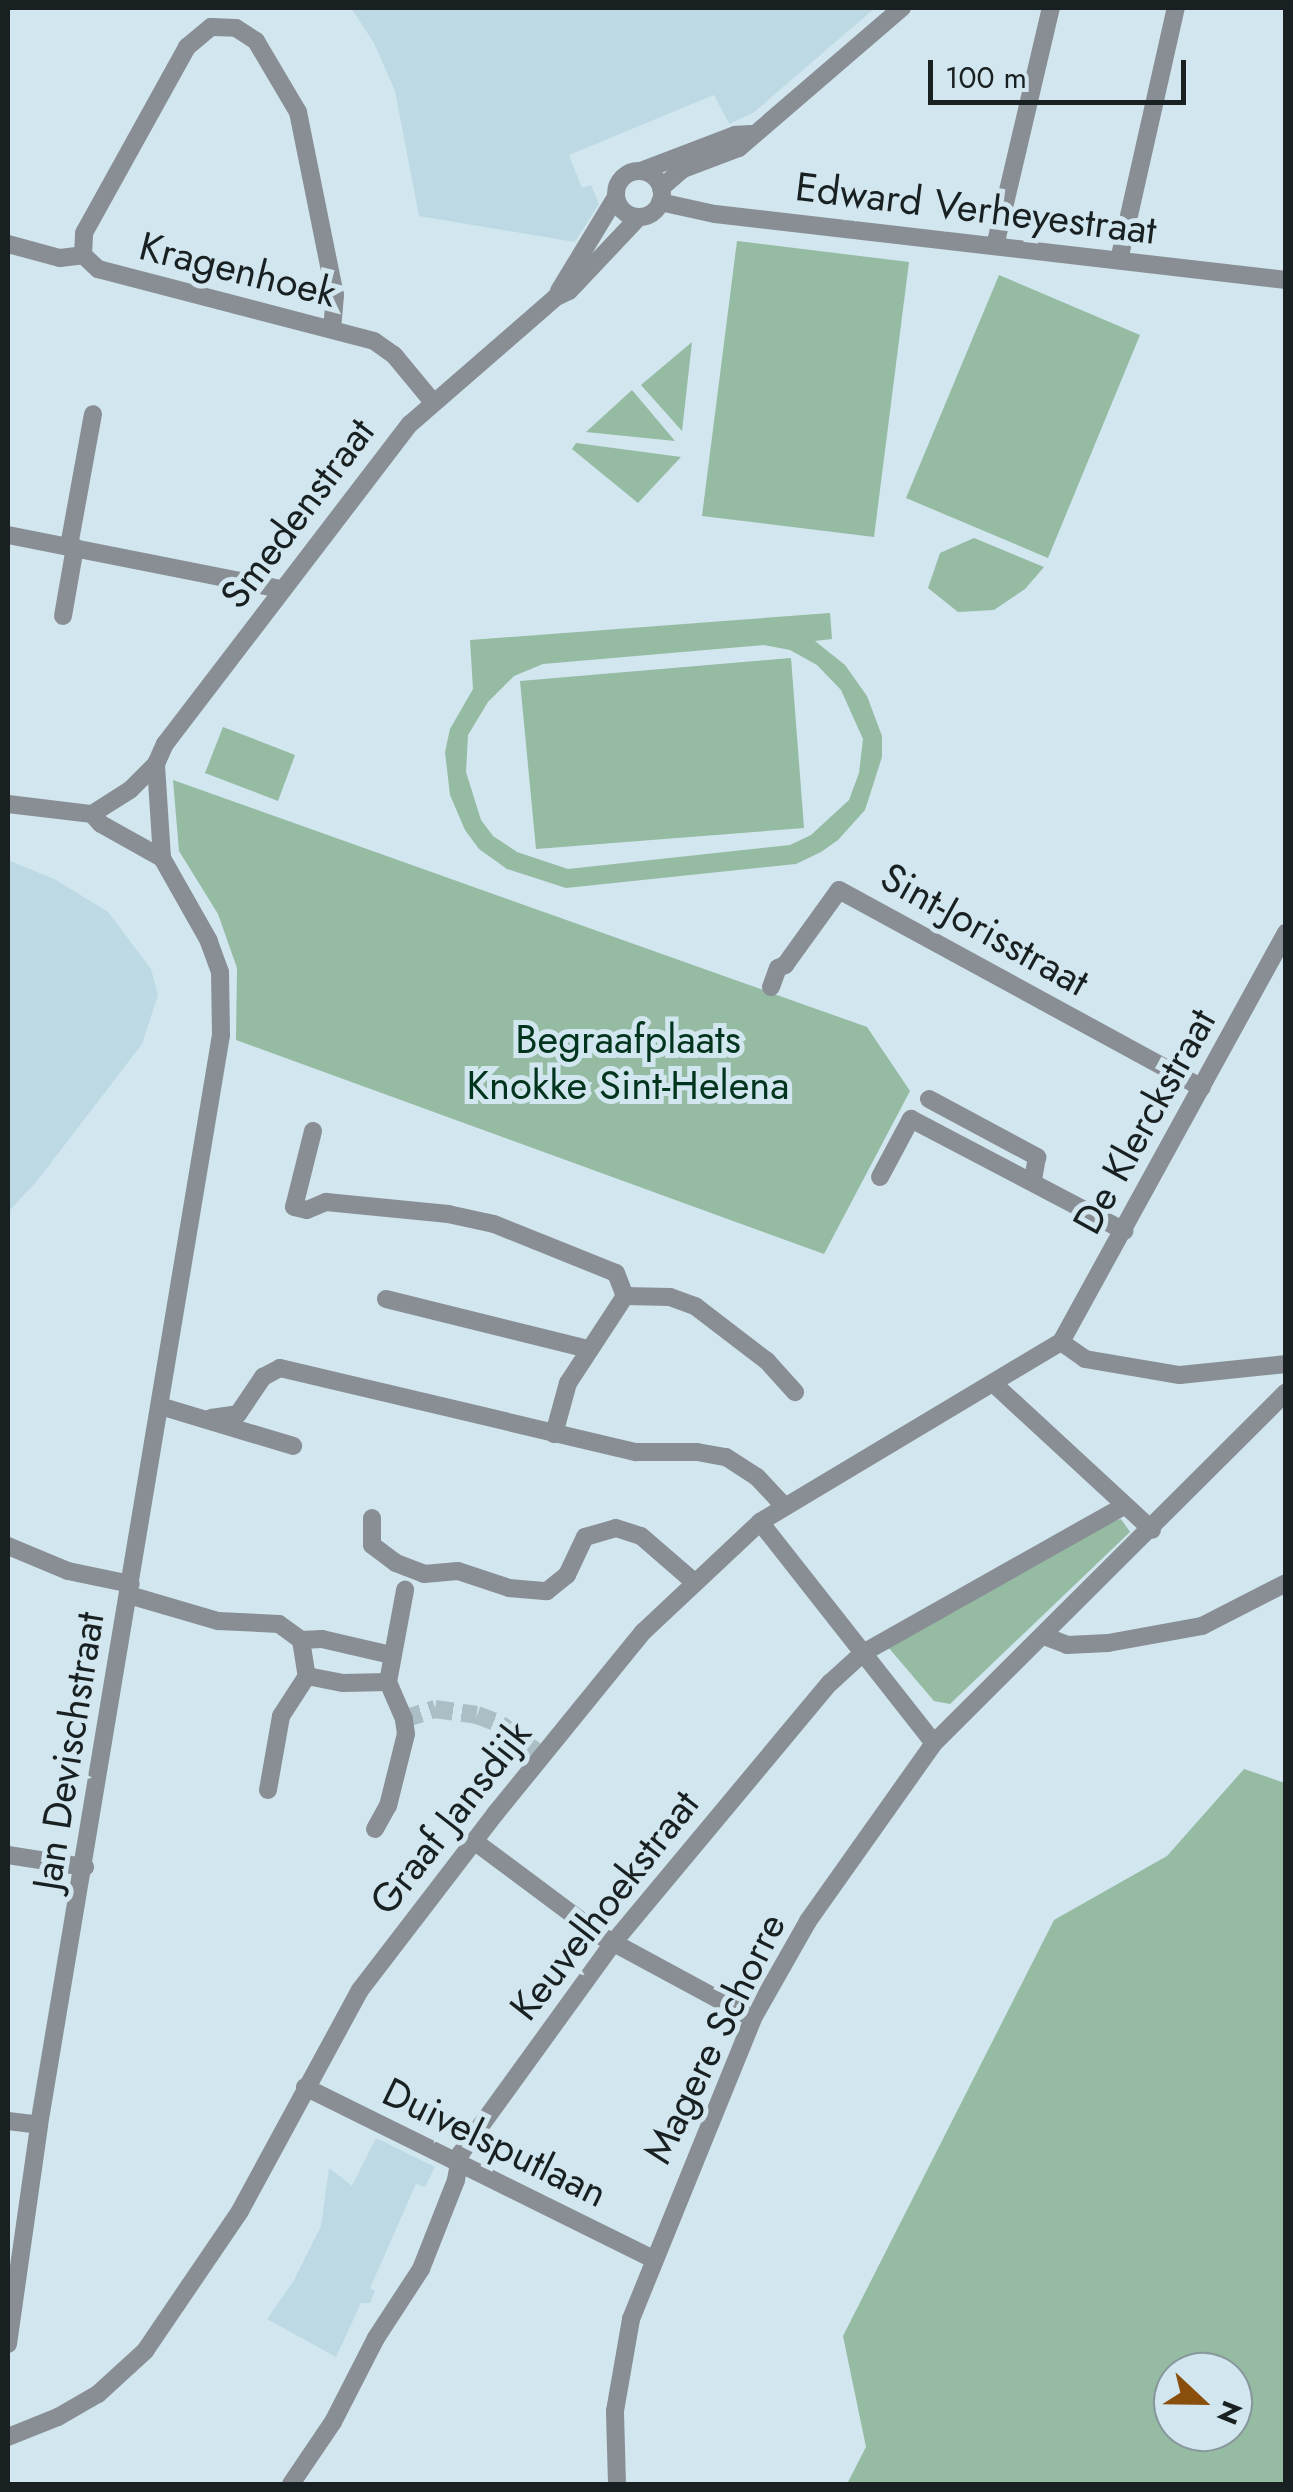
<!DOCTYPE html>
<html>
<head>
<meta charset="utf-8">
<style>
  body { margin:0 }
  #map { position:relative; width:1293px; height:2492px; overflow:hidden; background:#d1e6ee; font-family:Jost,sans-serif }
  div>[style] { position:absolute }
  .built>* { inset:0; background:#bddae4 }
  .green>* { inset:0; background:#95bba3 }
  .minor-tunnel>* { height:18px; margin-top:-9px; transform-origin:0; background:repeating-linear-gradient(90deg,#acbec5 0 18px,transparent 0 27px) }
  .minor>* { height:18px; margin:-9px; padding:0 9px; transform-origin:9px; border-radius:9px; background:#898e94 }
  .minor>.ring { margin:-9px; padding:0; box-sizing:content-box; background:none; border:18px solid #898e94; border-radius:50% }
  span { translate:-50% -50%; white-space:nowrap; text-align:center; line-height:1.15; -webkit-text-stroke:10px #d1e6ee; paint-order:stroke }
  .street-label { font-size:40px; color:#182022 }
  .park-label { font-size:40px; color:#00341c }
  .frame { position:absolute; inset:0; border:10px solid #182022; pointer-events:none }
  .north { position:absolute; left:1153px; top:2352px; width:100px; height:100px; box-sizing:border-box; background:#d1e6ee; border:2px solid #87979c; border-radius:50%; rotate:112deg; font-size:28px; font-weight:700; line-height:40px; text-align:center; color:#182022 }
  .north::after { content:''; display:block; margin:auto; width:35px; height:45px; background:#8b4f0d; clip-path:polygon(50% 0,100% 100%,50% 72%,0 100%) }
  .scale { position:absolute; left:928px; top:60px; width:258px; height:45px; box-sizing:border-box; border:5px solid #182022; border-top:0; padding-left:12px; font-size:30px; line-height:35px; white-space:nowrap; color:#182022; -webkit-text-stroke:8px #d1e6ee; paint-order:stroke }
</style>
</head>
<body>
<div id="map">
  <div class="built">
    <i style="clip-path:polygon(351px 8px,875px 8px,753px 113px,729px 124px,714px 95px,569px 155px,582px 188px,591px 185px,599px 204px,575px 242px,419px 216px,395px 91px,374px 43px)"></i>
    <i style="clip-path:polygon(8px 860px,56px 880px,108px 912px,151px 969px,158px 995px,142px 1044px,37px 1181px,8px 1212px)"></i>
    <i style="clip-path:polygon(376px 2138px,435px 2167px,425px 2187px,416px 2184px,370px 2288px,375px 2291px,370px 2303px,361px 2303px,336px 2357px,267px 2319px,293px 2282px,321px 2226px,329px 2168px,352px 2186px)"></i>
  </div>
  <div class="green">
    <i style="clip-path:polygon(737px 241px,909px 262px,874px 537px,702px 516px)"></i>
    <i style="clip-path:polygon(999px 275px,1140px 335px,1048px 558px,906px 498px)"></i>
    <i style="clip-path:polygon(692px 342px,682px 431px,641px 385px)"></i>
    <i style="clip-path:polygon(632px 390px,675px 441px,586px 432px)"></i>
    <i style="clip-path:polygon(576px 443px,681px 457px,638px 503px,572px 449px)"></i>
    <i style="clip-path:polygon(974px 538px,1044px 567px,1025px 589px,994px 610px,958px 612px,928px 588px,940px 553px)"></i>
    <i style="clip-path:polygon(evenodd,830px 613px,832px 639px,815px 641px,845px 665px,867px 696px,882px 736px,882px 757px,865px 810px,838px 840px,821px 852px,796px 864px,566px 888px,507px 869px,479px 849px,465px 830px,450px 795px,445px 752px,450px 729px,473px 689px,470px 640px,830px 613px,764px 645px,790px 650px,817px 665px,841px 690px,863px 739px,859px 773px,849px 800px,811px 835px,790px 845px,568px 869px,517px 852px,493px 836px,481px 820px,466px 772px,468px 735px,488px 702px,514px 676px,543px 664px,764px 645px)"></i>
    <i style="clip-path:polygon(791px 658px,804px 828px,536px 849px,520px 681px)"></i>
    <i style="clip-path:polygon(223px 727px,295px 755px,278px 801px,205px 773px)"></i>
    <i style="clip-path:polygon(173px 780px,867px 1027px,910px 1091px,824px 1254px,236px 1040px,237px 968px,218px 914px,179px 851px)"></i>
    <i style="clip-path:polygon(1121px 1519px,1130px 1532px,950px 1704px,934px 1701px,888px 1647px,1099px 1525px)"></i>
    <i style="clip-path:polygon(evenodd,1244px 1769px,1285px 1783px,1285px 2484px,847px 2484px,866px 2447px,843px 2336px,1054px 1920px,1167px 1856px,1244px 1769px,1173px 2372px,1233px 2372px,1233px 2432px,1173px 2432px,1173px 2372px)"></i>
  </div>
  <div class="minor-tunnel">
    <i style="left:404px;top:1719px;width:33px;rotate:-18deg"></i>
    <i style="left:435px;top:1709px;width:42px;rotate:8.1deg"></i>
    <i style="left:477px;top:1715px;width:25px;rotate:21deg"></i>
    <i style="left:500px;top:1724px;width:53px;rotate:37.3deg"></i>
  </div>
  <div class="minor">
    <i class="ring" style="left:616px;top:171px;width:28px;height:28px"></i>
    <i style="left:641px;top:171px;width:101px;rotate:-21deg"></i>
    <i style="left:735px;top:135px;width:15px;rotate:-4deg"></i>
    <i style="left:661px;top:188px;width:29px;rotate:-41deg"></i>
    <i style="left:683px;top:169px;width:60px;rotate:-20.6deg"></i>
    <i style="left:739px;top:148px;width:215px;rotate:-40.7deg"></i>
    <i style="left:660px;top:202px;width:56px;rotate:12.3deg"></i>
    <i style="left:715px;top:214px;width:575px;rotate:6.59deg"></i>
    <i style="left:8px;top:244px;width:54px;rotate:15.1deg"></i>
    <i style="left:60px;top:258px;width:23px;rotate:-7deg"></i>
    <i style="left:83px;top:255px;width:21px;rotate:43deg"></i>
    <i style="left:98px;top:269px;width:285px;rotate:14.6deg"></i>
    <i style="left:374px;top:341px;width:24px;rotate:35deg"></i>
    <i style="left:394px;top:355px;width:60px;rotate:50.4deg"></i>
    <i style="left:995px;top:246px;width:244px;rotate:-76.8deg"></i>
    <i style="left:83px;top:255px;width:22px;rotate:-87deg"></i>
    <i style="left:84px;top:233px;width:213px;rotate:-61deg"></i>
    <i style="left:187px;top:47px;width:31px;rotate:-40deg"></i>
    <i style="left:211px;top:27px;width:25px;rotate:2deg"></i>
    <i style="left:236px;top:28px;width:24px;rotate:33deg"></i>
    <i style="left:256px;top:41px;width:82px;rotate:59.4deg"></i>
    <i style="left:298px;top:112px;width:187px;rotate:78.6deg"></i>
    <i style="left:335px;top:295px;width:34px;rotate:95deg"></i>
    <i style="left:1119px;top:260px;width:258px;rotate:-77.3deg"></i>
    <i style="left:559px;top:291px;width:110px;rotate:-58.8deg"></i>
    <i style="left:8px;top:535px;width:278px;rotate:11.2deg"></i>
    <i style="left:69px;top:546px;width:134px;rotate:-79.7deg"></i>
    <i style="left:63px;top:616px;width:70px;rotate:-80.1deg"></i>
    <i style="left:8px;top:804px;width:85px;rotate:6.8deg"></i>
    <i style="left:92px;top:814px;width:45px;rotate:-32.3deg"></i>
    <i style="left:130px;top:790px;width:37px;rotate:-45deg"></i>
    <i style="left:156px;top:764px;width:22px;rotate:-66deg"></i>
    <i style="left:165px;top:744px;width:403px;rotate:-52.6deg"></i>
    <i style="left:410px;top:424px;width:194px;rotate:-41deg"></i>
    <i style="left:556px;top:297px;width:14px;rotate:-25deg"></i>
    <i style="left:569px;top:291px;width:102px;rotate:-46.6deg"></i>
    <i style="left:92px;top:814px;width:13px;rotate:48deg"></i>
    <i style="left:101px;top:824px;width:70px;rotate:29.1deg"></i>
    <i style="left:771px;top:987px;width:20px;rotate:-70deg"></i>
    <i style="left:778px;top:968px;width:8px;rotate:-23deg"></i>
    <i style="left:785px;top:965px;width:92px;rotate:-54.2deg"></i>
    <i style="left:839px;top:890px;width:413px;rotate:28.6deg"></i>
    <i style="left:929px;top:1099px;width:123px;rotate:28.2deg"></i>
    <i style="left:1037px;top:1157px;width:23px;rotate:100deg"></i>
    <i style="left:313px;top:1131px;width:78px;rotate:104deg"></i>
    <i style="left:294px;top:1207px;width:13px;rotate:13deg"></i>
    <i style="left:307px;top:1210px;width:21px;rotate:-23deg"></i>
    <i style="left:326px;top:1202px;width:123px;rotate:5.6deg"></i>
    <i style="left:448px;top:1214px;width:47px;rotate:12.3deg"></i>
    <i style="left:494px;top:1224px;width:131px;rotate:21.9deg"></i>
    <i style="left:616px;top:1273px;width:25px;rotate:69deg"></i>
    <i style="left:625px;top:1296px;width:104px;rotate:123.2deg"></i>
    <i style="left:568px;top:1383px;width:53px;rotate:105.4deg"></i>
    <i style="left:880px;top:1177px;width:66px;rotate:-61.9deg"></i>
    <i style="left:911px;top:1119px;width:241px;rotate:27.7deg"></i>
    <i style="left:625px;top:1296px;width:45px;rotate:1.3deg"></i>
    <i style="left:670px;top:1297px;width:27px;rotate:20deg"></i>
    <i style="left:695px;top:1306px;width:91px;rotate:37.4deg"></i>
    <i style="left:767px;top:1361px;width:42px;rotate:47.9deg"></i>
    <i style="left:386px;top:1299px;width:208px;rotate:13.9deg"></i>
    <i style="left:1061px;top:1342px;width:29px;rotate:35deg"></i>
    <i style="left:1085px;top:1359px;width:96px;rotate:9.6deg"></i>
    <i style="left:1180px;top:1375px;width:107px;rotate:-5.9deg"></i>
    <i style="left:994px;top:1384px;width:215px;rotate:42.7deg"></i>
    <i style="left:160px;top:1406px;width:139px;rotate:16.7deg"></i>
    <i style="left:211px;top:1418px;width:27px;rotate:-8deg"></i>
    <i style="left:238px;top:1414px;width:45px;rotate:-56deg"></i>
    <i style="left:263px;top:1377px;width:19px;rotate:-28deg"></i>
    <i style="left:280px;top:1368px;width:366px;rotate:13.3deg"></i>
    <i style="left:636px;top:1452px;width:61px"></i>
    <i style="left:697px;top:1452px;width:29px;rotate:10deg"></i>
    <i style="left:726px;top:1457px;width:37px;rotate:33deg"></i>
    <i style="left:757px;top:1477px;width:40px;rotate:47deg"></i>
    <i style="left:372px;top:1518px;width:27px;rotate:90deg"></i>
    <i style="left:372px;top:1545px;width:30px;rotate:37deg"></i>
    <i style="left:396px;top:1563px;width:30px;rotate:21deg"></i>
    <i style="left:424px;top:1574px;width:34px;rotate:-5deg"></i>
    <i style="left:458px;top:1571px;width:54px;rotate:18.4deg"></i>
    <i style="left:509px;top:1588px;width:38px;rotate:5deg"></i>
    <i style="left:547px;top:1591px;width:26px;rotate:-39deg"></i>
    <i style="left:567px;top:1575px;width:42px;rotate:-64.7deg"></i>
    <i style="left:585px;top:1537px;width:32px;rotate:-16deg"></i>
    <i style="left:616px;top:1528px;width:26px;rotate:18deg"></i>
    <i style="left:641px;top:1536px;width:69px;rotate:40.9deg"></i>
    <i style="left:760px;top:1522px;width:281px;rotate:51.8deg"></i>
    <i style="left:8px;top:1546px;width:65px;rotate:22.6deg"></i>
    <i style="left:68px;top:1571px;width:64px;rotate:11.7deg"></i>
    <i style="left:129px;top:1595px;width:93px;rotate:16.3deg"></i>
    <i style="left:218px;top:1621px;width:61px;rotate:2.8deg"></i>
    <i style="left:279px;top:1624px;width:27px;rotate:36deg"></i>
    <i style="left:301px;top:1640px;width:36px;rotate:81deg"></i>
    <i style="left:1044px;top:1636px;width:25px;rotate:21deg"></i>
    <i style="left:1067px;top:1645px;width:41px;rotate:-2.8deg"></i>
    <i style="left:1108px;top:1643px;width:96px;rotate:-10.3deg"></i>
    <i style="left:1202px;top:1626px;width:94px;rotate:-27.1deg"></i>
    <i style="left:301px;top:1640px;width:21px;rotate:-3deg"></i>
    <i style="left:322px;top:1639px;width:71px;rotate:13.1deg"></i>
    <i style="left:307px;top:1676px;width:37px;rotate:11deg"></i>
    <i style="left:343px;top:1683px;width:45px;rotate:-1.3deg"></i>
    <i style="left:388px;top:1682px;width:94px;rotate:-79.5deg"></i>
    <i style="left:268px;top:1790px;width:75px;rotate:-80deg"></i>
    <i style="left:281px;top:1716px;width:48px;rotate:-57deg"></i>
    <i style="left:375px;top:1829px;width:26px;rotate:-61deg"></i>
    <i style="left:388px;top:1806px;width:74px;rotate:-76deg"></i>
    <i style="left:406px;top:1734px;width:15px;rotate:-98deg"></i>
    <i style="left:404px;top:1719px;width:40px;rotate:-113.4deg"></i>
    <i style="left:474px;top:1841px;width:161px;rotate:36.7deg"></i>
    <i style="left:603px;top:1937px;width:170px;rotate:28.4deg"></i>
    <i style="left:8px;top:1855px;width:78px;rotate:8.9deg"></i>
    <i style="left:305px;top:2087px;width:388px;rotate:26.3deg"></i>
    <i style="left:8px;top:2121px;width:31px;rotate:7deg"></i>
    <i style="left:8px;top:2344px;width:221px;rotate:-81.9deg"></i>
    <i style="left:39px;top:2125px;width:1105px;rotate:-80.52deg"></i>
    <i style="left:221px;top:1035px;width:63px;rotate:-90.9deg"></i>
    <i style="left:220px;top:972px;width:33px;rotate:-110deg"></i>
    <i style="left:209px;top:941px;width:95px;rotate:-119.5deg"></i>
    <i style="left:162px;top:858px;width:94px;rotate:-93.7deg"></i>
    <i style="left:8px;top:2437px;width:54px;rotate:-21.8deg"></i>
    <i style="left:58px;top:2417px;width:46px;rotate:-29.9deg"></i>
    <i style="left:98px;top:2394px;width:64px;rotate:-42.5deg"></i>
    <i style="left:145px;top:2351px;width:169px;rotate:-55.8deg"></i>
    <i style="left:240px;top:2211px;width:251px;rotate:-61.5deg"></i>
    <i style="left:360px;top:1990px;width:222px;rotate:-52.5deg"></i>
    <i style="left:495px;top:1814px;width:235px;rotate:-50.9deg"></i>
    <i style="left:643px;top:1632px;width:161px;rotate:-43.2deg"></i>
    <i style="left:760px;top:1522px;width:351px;rotate:-30.9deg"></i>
    <i style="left:1061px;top:1342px;width:467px;rotate:-61.2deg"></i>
    <i style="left:291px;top:2484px;width:75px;rotate:-55.9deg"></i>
    <i style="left:333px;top:2422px;width:94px;rotate:-62.9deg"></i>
    <i style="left:376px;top:2338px;width:82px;rotate:-56.9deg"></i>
    <i style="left:421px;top:2269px;width:96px;rotate:-68.5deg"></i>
    <i style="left:456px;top:2180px;width:27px;rotate:-80deg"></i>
    <i style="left:461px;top:2153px;width:259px;rotate:-54.1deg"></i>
    <i style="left:613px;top:1943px;width:339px;rotate:-50.2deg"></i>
    <i style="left:830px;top:1683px;width:45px;rotate:-42.3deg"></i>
    <i style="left:863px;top:1653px;width:300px;rotate:-29.4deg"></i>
    <i style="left:617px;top:2484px;width:73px;rotate:-91.6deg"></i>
    <i style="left:615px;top:2411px;width:93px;rotate:-80.1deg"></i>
    <i style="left:631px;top:2319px;width:325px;rotate:-67.9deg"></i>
    <i style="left:753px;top:2018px;width:112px;rotate:-60.4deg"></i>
    <i style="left:808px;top:1921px;width:218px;rotate:-54.7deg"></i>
    <i style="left:934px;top:1743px;width:497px;rotate:-44.9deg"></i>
  </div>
  <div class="street-label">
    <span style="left:976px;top:208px;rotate:7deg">Edward Verheyestraat</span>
    <span style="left:238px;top:269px;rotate:14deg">Kragenhoek</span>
    <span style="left:297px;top:513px;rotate:-53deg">Smedenstraat</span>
    <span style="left:985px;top:929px;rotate:29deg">Sint-Jorisstraat</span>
    <span style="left:1144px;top:1121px;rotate:-61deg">De Klerckstraat</span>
    <span style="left:68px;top:1751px;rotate:-81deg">Jan Devischstraat</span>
    <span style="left:450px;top:1817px;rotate:-52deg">Graaf Jansdijk</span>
    <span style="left:604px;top:1905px;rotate:-52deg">Keuvelhoekstraat</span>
    <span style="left:714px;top:2038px;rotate:-64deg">Magere Schorre</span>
    <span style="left:495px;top:2142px;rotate:26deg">Duivelsputlaan</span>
  </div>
  <div class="park-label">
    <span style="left:628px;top:1062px">Begraafplaats<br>Knokke Sint-Helena</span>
  </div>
  <div class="frame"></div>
  <div class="north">N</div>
  <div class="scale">100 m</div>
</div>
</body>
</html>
